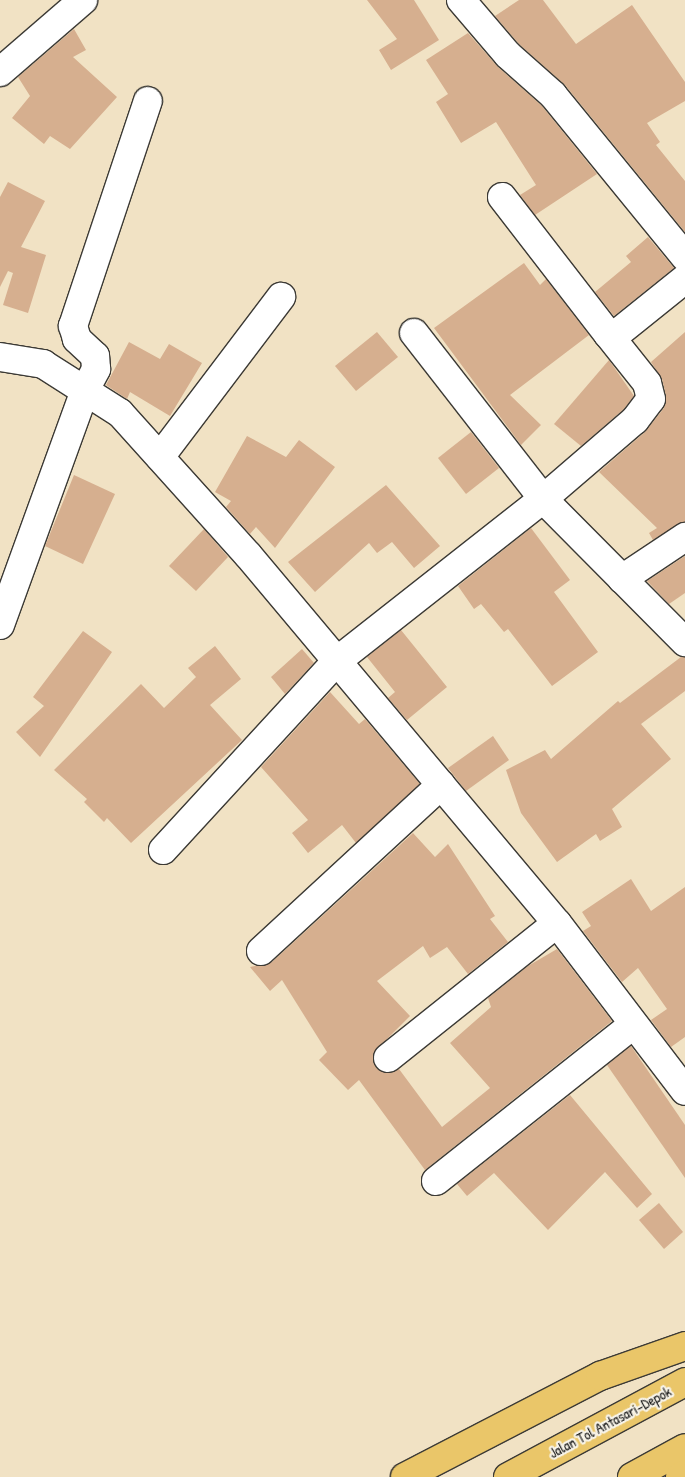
<!DOCTYPE html>
<html>
<head>
<meta charset="utf-8">
<style>
  body { margin:0 }
  #map { position:relative; width:685px; height:1477px; overflow:hidden; background:#f1e2c4; font-family:"Patrick Hand",sans-serif }
  div>[style] { position:absolute }
  .building>* { inset:0; background:#d6af8f }
  .roads { filter:drop-shadow(1px 0 #3c3a35) drop-shadow(-1px 0 #3c3a35) drop-shadow(0 1px #3c3a35) drop-shadow(0 -1px #3c3a35) }
  .minor>* { height:28px; margin:-14px; padding:0 14px; transform-origin:14px; border-radius:14px; background:#fff }
  .motorway>* { height:28px; margin:-14px; padding:0 14px; transform-origin:14px; border-radius:14px; background:#eac669 }
  span { translate:-50% -50%; white-space:nowrap; text-align:center; line-height:1.15; -webkit-text-stroke:4.5px #f7f3e8; paint-order:stroke }
  .street-label { font-size:15px; color:#1c1c1c }
</style>
</head>
<body>
<div id="map">
  <div class="building">
    <i style="clip-path:polygon(367px 0,414px 0,439px 40px,391px 70px,379px 50px,397px 39px)"></i>
    <i style="clip-path:polygon(519px 0,543px 0,576px 44px,632px 5px,685px 82px,685px 101px,647px 123px,660px 142px,656px 145px,685px 181px,685px 232px,565px 85px,519px 44px,495px 16px)"></i>
    <i style="clip-path:polygon(74px 29px,86px 50px,73px 57px,117px 97px,70px 149px,50px 136px,44px 144px,12px 118px,30px 96px,18px 77px)"></i>
    <i style="clip-path:polygon(468px 33px,498px 67px,542px 106px,597px 174px,535px 215px,520px 195px,536px 185px,496px 122px,461px 143px,436px 102px,448px 94px,426px 60px)"></i>
    <i style="clip-path:polygon(8px 182px,45px 201px,21px 247px,46px 255px,28px 313px,3px 305px,13px 273px,8px 271px,0 287px,0 197px)"></i>
    <i style="clip-path:polygon(648px 237px,674px 268px,614px 316px,595px 292px,631px 262px,626px 256px)"></i>
    <i style="clip-path:polygon(524px 263px,540px 285px,546px 279px,589px 335px,510px 395px,541px 425px,521px 445px,434px 328px)"></i>
    <i style="clip-path:polygon(377px 332px,398px 357px,356px 391px,335px 366px)"></i>
    <i style="clip-path:polygon(685px 332px,685px 522px,653px 540px,649px 533px,657px 528px,599px 472px,645px 432px,664px 408px,666px 396px,662px 379px,651px 362px)"></i>
    <i style="clip-path:polygon(129px 342px,160px 359px,169px 344px,202px 363px,170px 416px,130px 392px,127px 399px,106px 385px)"></i>
    <i style="clip-path:polygon(609px 360px,634px 396px,624px 409px,581px 446px,554px 424px)"></i>
    <i style="clip-path:polygon(471px 432px,499px 468px,466px 494px,438px 458px)"></i>
    <i style="clip-path:polygon(247px 436px,286px 457px,299px 440px,335px 467px,275px 548px,256px 527px,250px 534px,226px 507px,231px 501px,215px 492px)"></i>
    <i style="clip-path:polygon(74px 475px,115px 494px,83px 564px,45px 546px)"></i>
    <i style="clip-path:polygon(386px 485px,440px 546px,414px 568px,392px 542px,377px 553px,369px 543px,315px 592px,288px 562px)"></i>
    <i style="clip-path:polygon(531px 528px,570px 580px,554px 592px,598px 652px,552px 686px,508px 629px,504px 632px,481px 604px,474px 609px,458px 586px)"></i>
    <i style="clip-path:polygon(204px 529px,228px 557px,196px 591px,169px 566px)"></i>
    <i style="clip-path:polygon(685px 556px,685px 593px,669px 604px,647px 581px)"></i>
    <i style="clip-path:polygon(401px 630px,447px 687px,407px 720px,388px 698px,395px 692px,367px 657px)"></i>
    <i style="clip-path:polygon(83px 631px,112px 652px,40px 757px,16px 732px,44px 706px,33px 697px)"></i>
    <i style="clip-path:polygon(215px 646px,241px 679px,210px 705px,242px 740px,131px 843px,107px 818px,104px 822px,84px 802px,87px 799px,54px 770px,141px 684px,164px 708px,196px 677px,188px 668px)"></i>
    <i style="clip-path:polygon(302px 649px,314px 663px,285px 694px,271px 677px)"></i>
    <i style="clip-path:polygon(681px 657px,685px 657px,685px 691px,641px 724px,671px 759px,612px 809px,622px 827px,600px 841px,596px 834px,557px 862px,521px 813px,506px 770px,545px 750px,551px 759px,618px 701px,620px 703px)"></i>
    <i style="clip-path:polygon(330px 692px,359px 724px,365px 719px,420px 784px,356px 843px,342px 825px,308px 853px,292px 833px,308px 820px,261px 767px)"></i>
    <i style="clip-path:polygon(493px 736px,509px 760px,466px 791px,448px 768px)"></i>
    <i style="clip-path:polygon(413px 833px,435px 857px,448px 844px,495px 916px,490px 919px,508px 942px,468px 974px,447px 947px,430px 958px,423px 946px,377px 981px,410px 1016px,374px 1052px,376px 1068px,390px 1073px,399px 1069px,442px 1127px,490px 1088px,450px 1043px,491px 1007px,488px 998px,528px 966px,557px 949px,612px 1021px,425px 1170px,359px 1080px,348px 1090px,319px 1060px,327px 1052px,282px 980px,270px 991px,250px 967px,272px 962px)"></i>
    <i style="clip-path:polygon(631px 879px,651px 911px,685px 887px,685px 1037px,671px 1047px,651px 1020px,667px 1009px,638px 968px,622px 982px,583px 931px,591px 926px,582px 912px)"></i>
    <i style="clip-path:polygon(631px 1046px,685px 1125px,685px 1178px,607px 1065px)"></i>
    <i style="clip-path:polygon(570px 1095px,652px 1194px,637px 1208px,605px 1172px,548px 1230px,494px 1173px,467px 1196px,457px 1184px)"></i>
    <i style="clip-path:polygon(659px 1203px,683px 1232px,664px 1249px,639px 1220px)"></i>
  </div>
  <div class="roads">
    <div class="minor">
      <i style="left:461px;top:0;width:72px;rotate:49.5deg"></i>
      <i style="left:508px;top:55px;width:60px;rotate:41.6deg"></i>
      <i style="left:553px;top:95px;width:209px;rotate:50.8deg"></i>
      <i style="left:0;top:72px;width:110px;rotate:-40.9deg"></i>
      <i style="left:502px;top:197px;width:173px;rotate:52.3deg"></i>
      <i style="left:608px;top:334px;width:11px;rotate:-10deg"></i>
      <i style="left:619px;top:332px;width:85px;rotate:-38.8deg"></i>
      <i style="left:414px;top:333px;width:210px;rotate:52.1deg"></i>
      <i style="left:543px;top:499px;width:202px;rotate:45.2deg"></i>
      <i style="left:0;top:357px;width:44px;rotate:9.2deg"></i>
      <i style="left:43px;top:364px;width:91px;rotate:32.5deg"></i>
      <i style="left:120px;top:413px;width:191px;rotate:48deg"></i>
      <i style="left:248px;top:555px;width:481px;rotate:50deg"></i>
      <i style="left:557px;top:923px;width:211px;rotate:52.7deg"></i>
      <i style="left:160px;top:457px;width:201px;rotate:-52.9deg"></i>
      <i style="left:622px;top:579px;width:76px;rotate:-33.7deg"></i>
      <i style="left:0;top:625px;width:250px;rotate:-70.1deg"></i>
      <i style="left:85px;top:390px;width:24px;rotate:-62deg"></i>
      <i style="left:96px;top:369px;width:13px;rotate:-94deg"></i>
      <i style="left:95px;top:356px;width:25px;rotate:-137deg"></i>
      <i style="left:77px;top:339px;width:14px;rotate:-107deg"></i>
      <i style="left:73px;top:326px;width:237px;rotate:-71.6deg"></i>
      <i style="left:163px;top:850px;width:257px;rotate:-47.4deg"></i>
      <i style="left:337px;top:661px;width:262px;rotate:-38.2deg"></i>
      <i style="left:543px;top:499px;width:121px;rotate:-40.7deg"></i>
      <i style="left:635px;top:420px;width:26px;rotate:-53deg"></i>
      <i style="left:651px;top:399px;width:16px;rotate:-104deg"></i>
      <i style="left:647px;top:383px;width:63px;rotate:-128.5deg"></i>
      <i style="left:261px;top:951px;width:245px;rotate:-42.7deg"></i>
      <i style="left:388px;top:1058px;width:216px;rotate:-38.6deg"></i>
      <i style="left:436px;top:1181px;width:251px;rotate:-38.4deg"></i>
    </div>
    <div class="motorway">
      <i style="left:405px;top:1477px;width:220px;rotate:-27.4deg"></i>
      <i style="left:600px;top:1376px;width:90px;rotate:-19.4deg"></i>
      <i style="left:508px;top:1477px;width:201px;rotate:-28.2deg"></i>
      <i style="left:632px;top:1477px;width:60px;rotate:-28.7deg"></i>
      <i style="left:680px;top:1477px;width:6px;rotate:-31deg"></i>
    </div>
  </div>
  <div class="street-label">
    <span style="left:610px;top:1422px;rotate:-28deg">Jalan Tol Antasari–Depok</span>
  </div>
</div>
</body>
</html>
